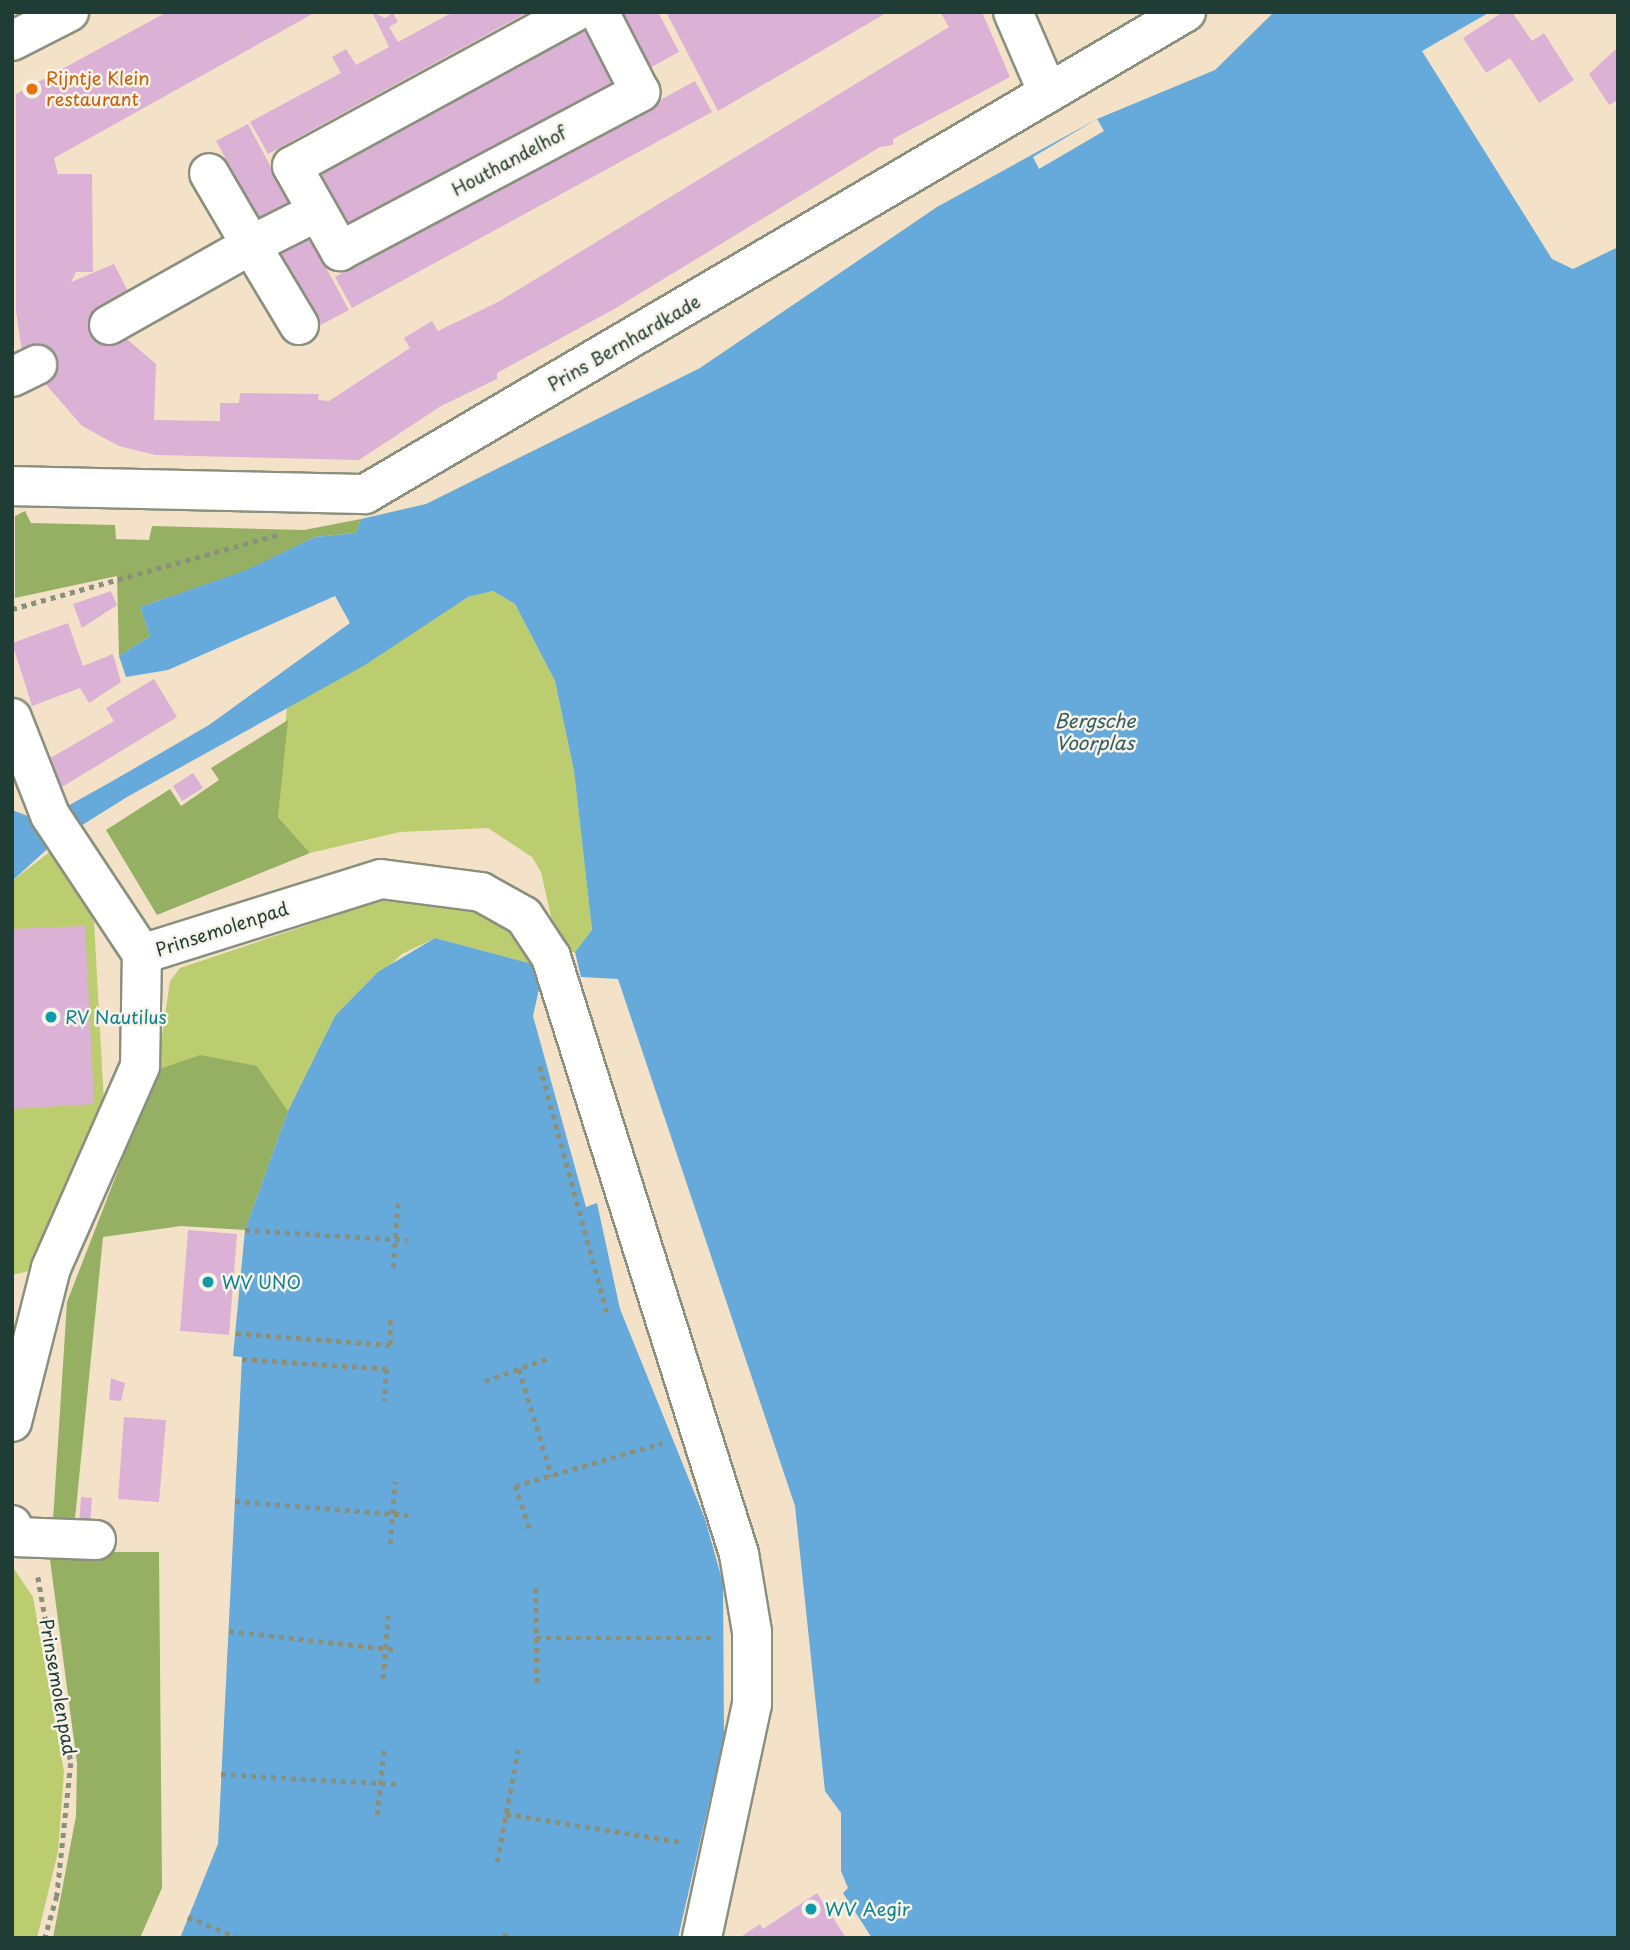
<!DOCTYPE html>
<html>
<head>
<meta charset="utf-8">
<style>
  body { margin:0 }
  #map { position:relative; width:1630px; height:1950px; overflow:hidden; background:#f4e2c8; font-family:"Playpen Sans",sans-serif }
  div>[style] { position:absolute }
  .green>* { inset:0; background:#bccd6f }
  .forest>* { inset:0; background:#95b062 }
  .water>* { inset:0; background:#66a9db }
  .pier>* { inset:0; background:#f4e2c8 }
  .building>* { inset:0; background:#dbb2d5 }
  .path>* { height:4.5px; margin-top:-2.25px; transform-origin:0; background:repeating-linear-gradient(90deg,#8a907e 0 5px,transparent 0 10px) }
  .roads { filter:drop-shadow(2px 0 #8a907e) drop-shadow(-2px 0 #8a907e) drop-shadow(0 2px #8a907e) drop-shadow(0 -2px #8a907e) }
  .minor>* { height:38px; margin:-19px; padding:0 19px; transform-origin:19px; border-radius:19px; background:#fff }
  .dots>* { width:19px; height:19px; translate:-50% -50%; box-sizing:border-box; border:4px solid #f7f3e8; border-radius:50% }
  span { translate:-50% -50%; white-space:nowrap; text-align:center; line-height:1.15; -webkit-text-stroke:5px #f7f3e8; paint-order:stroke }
  .food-label { font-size:18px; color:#c56008 }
  .left { translate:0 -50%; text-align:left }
  .street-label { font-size:18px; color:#1f3d34 }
  .culture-label { font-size:18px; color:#0d838f }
  .water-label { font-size:19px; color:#345d66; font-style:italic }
  .frame { position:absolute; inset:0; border:14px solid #1f3d34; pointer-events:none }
</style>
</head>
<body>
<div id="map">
  <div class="green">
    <i style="clip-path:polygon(493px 591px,515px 604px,555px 681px,574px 771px,592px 930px,575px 952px,560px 957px,541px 872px,532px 857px,488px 828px,400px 832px,310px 853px,278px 817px,287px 706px,468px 597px)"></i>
    <i style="clip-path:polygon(55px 848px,94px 921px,104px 1102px,29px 1271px,12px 1275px,12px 881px)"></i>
    <i style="clip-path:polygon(391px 897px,448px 900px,512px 924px,536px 965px,435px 938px,402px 954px,335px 1016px,288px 1111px,257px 1066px,157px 1070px,170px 981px,180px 968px)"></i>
    <i style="clip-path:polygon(12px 1566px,33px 1597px,64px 1772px,58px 1852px,37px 1938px,12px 1938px)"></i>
  </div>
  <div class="forest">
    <i style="clip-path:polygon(25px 511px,31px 523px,115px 525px,116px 539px,149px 540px,152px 526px,304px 530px,361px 519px,356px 533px,315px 537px,245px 571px,140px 607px,150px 636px,119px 656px,117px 576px,15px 598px,15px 516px)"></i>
    <i style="clip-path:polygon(288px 720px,278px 817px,310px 853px,157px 915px,106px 830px,170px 789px,181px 806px,219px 780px,211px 768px)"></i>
    <i style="clip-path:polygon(200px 1055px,257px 1066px,288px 1111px,245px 1230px,181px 1226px,103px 1237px,75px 1519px,53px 1520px,67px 1302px,157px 1070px)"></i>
    <i style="clip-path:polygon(49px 1552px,159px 1552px,162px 1888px,140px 1938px,53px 1938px,76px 1816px,77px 1763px)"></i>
  </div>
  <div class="water">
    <i style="clip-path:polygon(1274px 12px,1490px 12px,1422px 51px,1552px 259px,1573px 269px,1618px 247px,1618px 1938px,872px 1938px,843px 1893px,848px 1888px,841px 1871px,841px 1813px,825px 1791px,795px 1506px,618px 979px,581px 977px,575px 952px,592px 930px,574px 771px,555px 681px,515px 604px,493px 591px,468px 597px,365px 665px,127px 797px,55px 842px,12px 881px,12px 810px,41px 821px,116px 779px,209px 725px,350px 623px,335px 596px,168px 670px,126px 677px,119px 656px,150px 636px,140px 607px,244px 571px,315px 537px,356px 533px,361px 519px,426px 504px,700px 368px,937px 207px,1097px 119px,1215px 70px)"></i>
    <i style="clip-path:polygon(435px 938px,536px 965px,541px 980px,533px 1016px,586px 1207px,597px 1203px,620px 1309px,705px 1519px,723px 1583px,724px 1737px,678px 1938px,180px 1938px,218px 1844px,242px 1357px,233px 1356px,245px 1230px,288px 1111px,335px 1016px,378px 972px)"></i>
  </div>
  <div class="pier">
    <i style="clip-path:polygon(1097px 119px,1104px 131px,1039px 169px,1033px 157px)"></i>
  </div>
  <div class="building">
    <i style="clip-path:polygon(167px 12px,316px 12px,54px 158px,58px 174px,92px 174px,93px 272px,76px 272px,71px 282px,114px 264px,132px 299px,121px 334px,156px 364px,154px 420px,220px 421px,220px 403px,239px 403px,240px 393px,319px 394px,318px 400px,329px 401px,410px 348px,404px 338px,432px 321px,438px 331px,498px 302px,949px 27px,940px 12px,982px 12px,1010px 77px,893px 139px,893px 145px,880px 147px,616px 308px,497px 373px,497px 379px,441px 406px,359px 460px,155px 455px,119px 446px,82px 426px,23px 358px,16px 312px,16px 94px)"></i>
    <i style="clip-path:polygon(372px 12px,385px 18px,393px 13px,398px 22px,389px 27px,398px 42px,453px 12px,528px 12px,268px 154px,250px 122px,341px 73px,332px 57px,346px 49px,356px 65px,389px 47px)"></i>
    <i style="clip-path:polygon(617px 12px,658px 12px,679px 52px,648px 69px)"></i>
    <i style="clip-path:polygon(666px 12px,888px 12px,718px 111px)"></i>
    <i style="clip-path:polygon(1503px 12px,1512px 12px,1532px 41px,1544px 33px,1574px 80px,1539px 103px,1510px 58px,1486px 73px,1463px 38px)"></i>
    <i style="clip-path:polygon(586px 20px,619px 82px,346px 231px,312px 170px)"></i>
    <i style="clip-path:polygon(1618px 47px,1618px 100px,1609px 105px,1589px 74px)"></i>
    <i style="clip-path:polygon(695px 81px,712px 112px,352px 308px,335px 277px)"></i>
    <i style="clip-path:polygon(248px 124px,291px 205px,260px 222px,216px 141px)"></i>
    <i style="clip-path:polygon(305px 229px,349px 310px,317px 327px,273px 246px)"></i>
    <i style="clip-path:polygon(111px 591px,117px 605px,82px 628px,73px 604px)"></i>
    <i style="clip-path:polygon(68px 623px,83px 666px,113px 654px,121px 682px,89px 703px,80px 688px,32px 706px,12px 643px)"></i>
    <i style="clip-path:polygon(154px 679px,177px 717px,62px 787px,47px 760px,114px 721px,106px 708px)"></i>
    <i style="clip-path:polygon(193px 773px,203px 788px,182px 801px,173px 786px)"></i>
    <i style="clip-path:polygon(85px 926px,94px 1104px,12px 1109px,12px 929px)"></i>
    <i style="clip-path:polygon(188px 1230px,237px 1234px,229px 1335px,180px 1331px)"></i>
    <i style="clip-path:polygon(111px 1378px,125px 1383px,121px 1401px,109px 1400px)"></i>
    <i style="clip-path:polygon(124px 1417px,166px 1420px,159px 1502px,118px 1499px)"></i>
    <i style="clip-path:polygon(81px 1497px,92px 1498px,90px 1526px,79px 1525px)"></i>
    <i style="clip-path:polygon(817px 1893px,846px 1938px,739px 1938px,760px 1924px,763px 1929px)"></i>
  </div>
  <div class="path">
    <i style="left:12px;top:609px;width:279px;rotate:-15.6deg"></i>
    <i style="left:540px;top:1066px;width:255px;rotate:74.8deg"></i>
    <i style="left:245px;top:1230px;width:163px;rotate:3.5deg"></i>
    <i style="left:393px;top:1268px;width:68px;rotate:-85.8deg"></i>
    <i style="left:236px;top:1333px;width:154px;rotate:4.5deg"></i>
    <i style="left:390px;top:1345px;width:26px;rotate:-90deg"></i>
    <i style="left:242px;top:1359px;width:145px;rotate:3.9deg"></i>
    <i style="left:387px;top:1369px;width:32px;rotate:95deg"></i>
    <i style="left:519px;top:1369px;width:112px;rotate:72.9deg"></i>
    <i style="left:485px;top:1381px;width:70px;rotate:-20deg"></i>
    <i style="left:235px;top:1501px;width:174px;rotate:4.6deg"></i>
    <i style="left:529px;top:1528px;width:44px;rotate:-108.4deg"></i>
    <i style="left:515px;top:1486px;width:153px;rotate:-16.3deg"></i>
    <i style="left:390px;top:1544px;width:63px;rotate:-85.5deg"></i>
    <i style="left:38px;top:1577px;width:189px;rotate:79.9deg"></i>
    <i style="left:71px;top:1763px;width:134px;rotate:96deg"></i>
    <i style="left:57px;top:1896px;width:44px;rotate:105.9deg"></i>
    <i style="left:536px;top:1588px;width:96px;rotate:89.4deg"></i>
    <i style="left:229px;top:1631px;width:170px;rotate:6.4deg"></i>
    <i style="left:536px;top:1638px;width:179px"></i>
    <i style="left:383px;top:1679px;width:64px;rotate:-85.5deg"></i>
    <i style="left:221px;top:1774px;width:175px;rotate:3.3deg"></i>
    <i style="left:506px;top:1814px;width:179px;rotate:9deg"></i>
    <i style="left:377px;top:1815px;width:65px;rotate:-83.9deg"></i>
    <i style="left:497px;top:1862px;width:114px;rotate:-79.4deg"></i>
    <i style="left:188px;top:1917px;width:55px;rotate:22.4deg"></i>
    <i style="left:504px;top:1938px;width:5px;rotate:-79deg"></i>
  </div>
  <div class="roads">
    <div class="minor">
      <i style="left:575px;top:12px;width:322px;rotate:151.4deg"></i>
      <i style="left:292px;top:166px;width:98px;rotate:60.5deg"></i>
      <i style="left:340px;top:251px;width:340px;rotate:-27.9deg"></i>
      <i style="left:640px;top:92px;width:90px;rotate:-117.1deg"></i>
      <i style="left:1013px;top:12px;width:88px;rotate:66.6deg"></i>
      <i style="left:12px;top:41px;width:64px;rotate:-27deg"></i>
      <i style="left:109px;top:325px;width:163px;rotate:-29.4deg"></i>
      <i style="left:251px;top:245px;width:83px;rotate:-120.3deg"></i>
      <i style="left:299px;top:325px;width:93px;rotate:-121deg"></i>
      <i style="left:251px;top:245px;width:72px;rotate:-26.6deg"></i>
      <i style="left:12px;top:377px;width:28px;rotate:-26deg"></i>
      <i style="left:12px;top:486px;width:353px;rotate:1.3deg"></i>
      <i style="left:365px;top:494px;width:952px;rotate:-30.42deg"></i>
      <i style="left:12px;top:718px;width:104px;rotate:68.6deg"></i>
      <i style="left:50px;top:815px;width:167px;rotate:56.5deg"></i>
      <i style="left:142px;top:954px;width:250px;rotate:-17.4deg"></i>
      <i style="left:381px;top:879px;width:101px;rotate:7.4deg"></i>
      <i style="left:481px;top:892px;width:49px;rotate:29.2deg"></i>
      <i style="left:524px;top:916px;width:49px;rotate:56.6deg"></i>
      <i style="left:551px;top:957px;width:626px;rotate:72.52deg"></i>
      <i style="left:739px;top:1554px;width:79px;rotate:80.5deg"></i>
      <i style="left:752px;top:1632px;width:72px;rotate:90deg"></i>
      <i style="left:752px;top:1704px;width:239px;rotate:102.1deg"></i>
      <i style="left:12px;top:1422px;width:159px;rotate:-75.8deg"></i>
      <i style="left:51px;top:1268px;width:221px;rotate:-66.2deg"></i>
      <i style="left:140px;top:1066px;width:112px;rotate:-89deg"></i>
      <i style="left:12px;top:1525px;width:12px;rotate:76deg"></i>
      <i style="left:15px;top:1537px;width:81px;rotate:2.1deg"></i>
    </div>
  </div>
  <div class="dots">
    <i style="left:32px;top:89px;background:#e8710a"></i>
    <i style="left:51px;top:1017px;background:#0f9aa8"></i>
    <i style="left:208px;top:1282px;background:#0f9aa8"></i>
    <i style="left:811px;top:1909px;background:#0f9aa8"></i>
  </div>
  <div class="food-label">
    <span class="left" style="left:46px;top:89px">Rijntje Klein<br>restaurant</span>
  </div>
  <div class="street-label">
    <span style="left:509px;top:161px;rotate:-28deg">Houthandelhof</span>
    <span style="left:624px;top:343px;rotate:-30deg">Prins Bernhardkade</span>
    <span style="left:222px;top:929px;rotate:-18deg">Prinsemolenpad</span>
    <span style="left:58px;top:1687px;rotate:80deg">Prinsemolenpad</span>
  </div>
  <div class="culture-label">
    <span class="left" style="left:65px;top:1017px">RV Nautilus</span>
    <span class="left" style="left:222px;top:1282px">WV UNO</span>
    <span class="left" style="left:825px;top:1909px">WV Aegir</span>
  </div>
  <div class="water-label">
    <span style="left:1095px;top:732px">Bergsche<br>Voorplas</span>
  </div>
  <div class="frame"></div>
</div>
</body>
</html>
